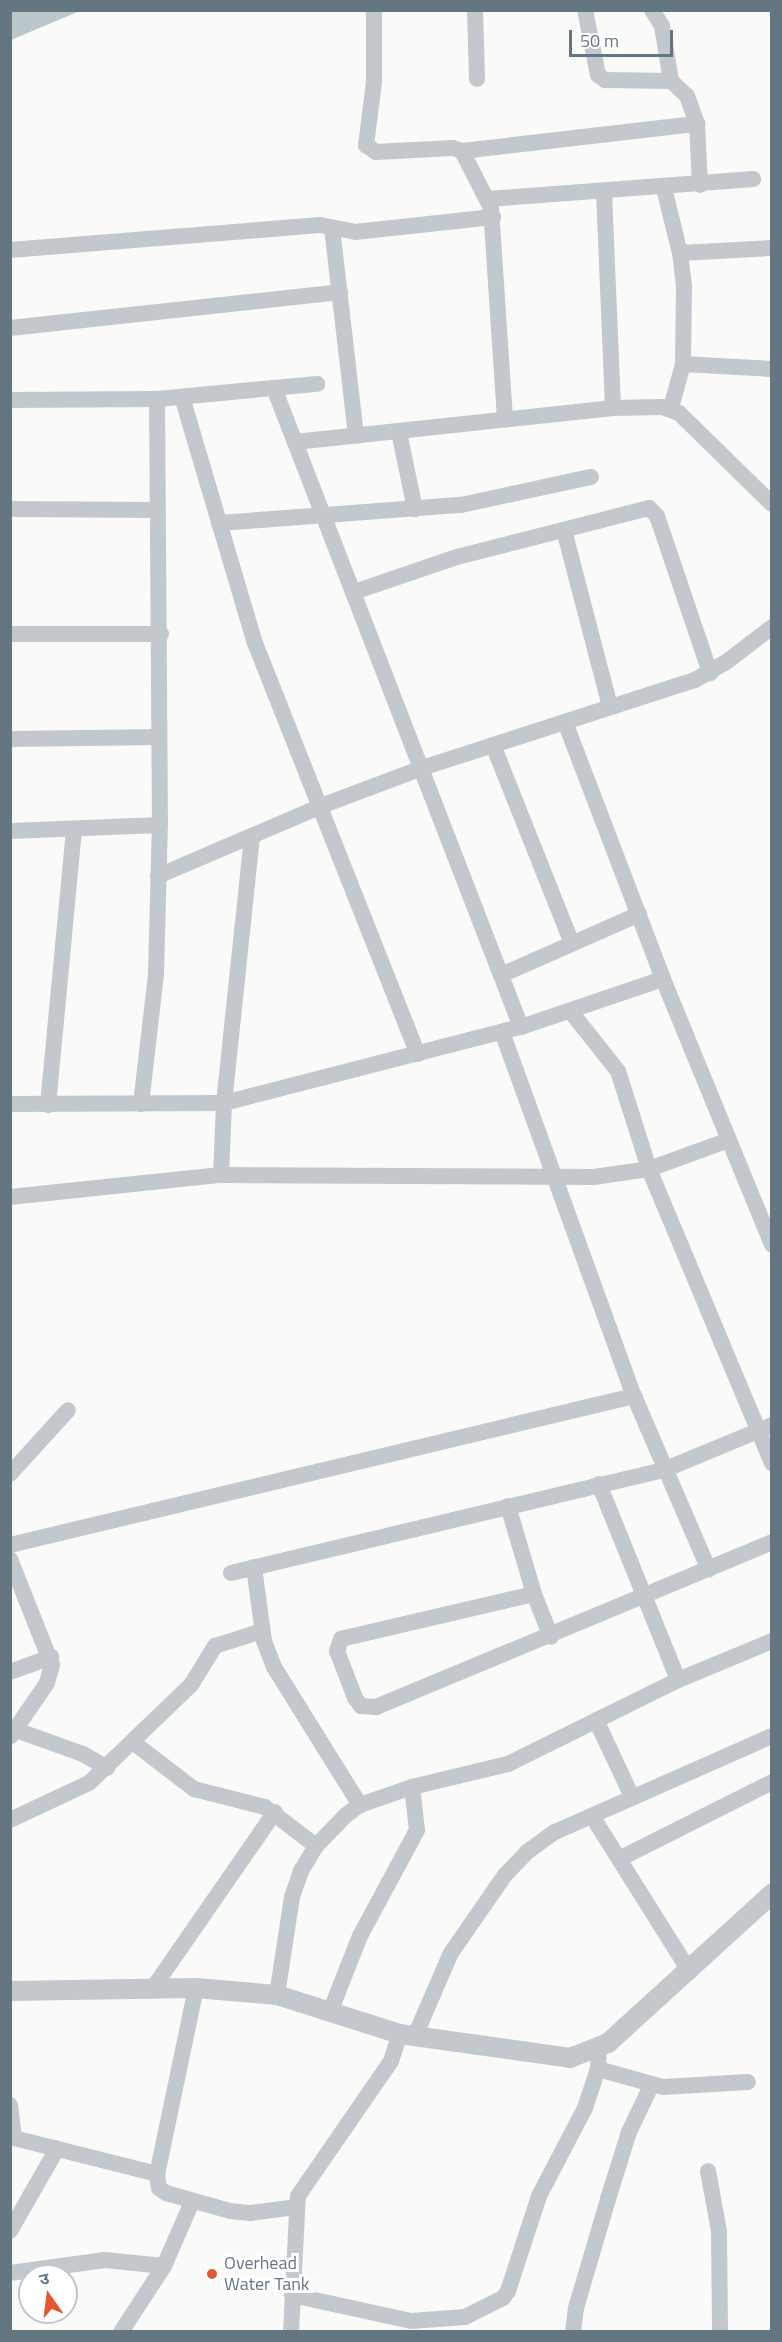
<!DOCTYPE html>
<html>
<head>
<meta charset="utf-8">
<style>
  body { margin:0 }
  #map { position:relative; width:782px; height:2342px; overflow:hidden; background:#fafaf8; font-family:"Titillium Web","Noto Sans Devanagari",sans-serif }
  div>[style] { position:absolute }
  .water>* { inset:0; background:#bbc7cb }
  .minor>* { height:16px; margin:-8px; padding:0 8px; transform-origin:8px; border-radius:8px; background:#c3c8cc }
  .tertiary>* { height:20px; margin:-10px; padding:0 10px; transform-origin:10px; border-radius:10px; background:#c3c8cc }
  .dots>* { width:16px; height:16px; translate:-50% -50%; box-sizing:border-box; border:3px solid #fff; border-radius:50% }
  span { translate:-50% -50%; white-space:nowrap; text-align:center; line-height:1.15; -webkit-text-stroke:6px #fff; paint-order:stroke }
  .poi-label { font-size:18px; color:#657683 }
  .left { translate:0 -50%; text-align:left }
  .frame { position:absolute; inset:0; border:12px solid #657683; pointer-events:none }
  .north { position:absolute; left:18px; top:2264px; width:60px; height:60px; box-sizing:border-box; background:#fff; border:2px solid #c1c8cd; border-radius:50%; rotate:346deg; font-size:16px; font-weight:700; line-height:24px; text-align:center; color:#657683 }
  .north::after { content:''; display:block; margin:auto; width:21px; height:27px; background:#e4572e; clip-path:polygon(50% 0,100% 100%,50% 72%,0 100%) }
  .scale { position:absolute; left:569px; top:30px; width:104px; height:27px; box-sizing:border-box; border:3px solid #657683; border-top:0; padding-left:8px; font-size:18px; line-height:21px; white-space:nowrap; color:#657683; -webkit-text-stroke:4px #fff; paint-order:stroke }
</style>
</head>
<body>
<div id="map">
  <div class="water">
    <i style="clip-path:polygon(11px 10px,80px 10px,80px 11px,11px 40px)"></i>
  </div>
  <div class="minor">
    <i style="left:374px;top:10px;width:72px;rotate:90deg"></i>
    <i style="left:374px;top:82px;width:64px;rotate:97.2deg"></i>
    <i style="left:366px;top:145px;width:12px;rotate:35deg"></i>
    <i style="left:376px;top:152px;width:77px;rotate:-3deg"></i>
    <i style="left:453px;top:148px;width:9px;rotate:18deg"></i>
    <i style="left:462px;top:151px;width:64px;rotate:63deg"></i>
    <i style="left:491px;top:208px;width:212px;rotate:86.2deg"></i>
    <i style="left:475px;top:10px;width:69px;rotate:88.3deg"></i>
    <i style="left:585px;top:10px;width:66px;rotate:78.7deg"></i>
    <i style="left:598px;top:75px;width:9px;rotate:36deg"></i>
    <i style="left:605px;top:80px;width:66px;rotate:0.9deg"></i>
    <i style="left:671px;top:81px;width:22px;rotate:43deg"></i>
    <i style="left:687px;top:96px;width:30px;rotate:70deg"></i>
    <i style="left:697px;top:124px;width:61px;rotate:87.2deg"></i>
    <i style="left:652px;top:10px;width:19px;rotate:58deg"></i>
    <i style="left:662px;top:26px;width:56px;rotate:80.7deg"></i>
    <i style="left:462px;top:151px;width:237px;rotate:-6.6deg"></i>
    <i style="left:664px;top:188px;width:67px;rotate:76.2deg"></i>
    <i style="left:680px;top:253px;width:35px;rotate:83deg"></i>
    <i style="left:684px;top:288px;width:76px;rotate:90.8deg"></i>
    <i style="left:683px;top:364px;width:46px;rotate:105.3deg"></i>
    <i style="left:604px;top:192px;width:216px;rotate:87.6deg"></i>
    <i style="left:488px;top:199px;width:266px;rotate:-4.3deg"></i>
    <i style="left:332px;top:228px;width:209px;rotate:83.4deg"></i>
    <i style="left:10px;top:250px;width:311px;rotate:-4.6deg"></i>
    <i style="left:320px;top:225px;width:36px;rotate:11deg"></i>
    <i style="left:355px;top:232px;width:139px;rotate:-6.2deg"></i>
    <i style="left:680px;top:253px;width:92px;rotate:-3.1deg"></i>
    <i style="left:10px;top:328px;width:332px;rotate:-6.2deg"></i>
    <i style="left:683px;top:364px;width:89px;rotate:3.2deg"></i>
    <i style="left:274px;top:388px;width:685px;rotate:68.87deg"></i>
    <i style="left:182px;top:397px;width:257px;rotate:73.5deg"></i>
    <i style="left:255px;top:643px;width:442px;rotate:68.4deg"></i>
    <i style="left:10px;top:400px;width:147px;rotate:-0.4deg"></i>
    <i style="left:157px;top:399px;width:161px;rotate:-5.4deg"></i>
    <i style="left:399px;top:432px;width:79px;rotate:78.3deg"></i>
    <i style="left:295px;top:442px;width:320px;rotate:-6.1deg"></i>
    <i style="left:613px;top:408px;width:49px;rotate:-1.2deg"></i>
    <i style="left:662px;top:407px;width:18px;rotate:19deg"></i>
    <i style="left:679px;top:413px;width:130px;rotate:44.4deg"></i>
    <i style="left:10px;top:509px;width:147px;rotate:0.4deg"></i>
    <i style="left:219px;top:523px;width:243px;rotate:-4.3deg"></i>
    <i style="left:461px;top:505px;width:133px;rotate:-12.2deg"></i>
    <i style="left:564px;top:530px;width:183px;rotate:75.4deg"></i>
    <i style="left:354px;top:592px;width:109px;rotate:-18.8deg"></i>
    <i style="left:457px;top:557px;width:198px;rotate:-14.3deg"></i>
    <i style="left:649px;top:508px;width:11px;rotate:45deg"></i>
    <i style="left:657px;top:516px;width:166px;rotate:71.3deg"></i>
    <i style="left:10px;top:634px;width:151px"></i>
    <i style="left:565px;top:722px;width:275px;rotate:69.1deg"></i>
    <i style="left:663px;top:979px;width:287px;rotate:67.7deg"></i>
    <i style="left:10px;top:739px;width:149px;rotate:-0.8deg"></i>
    <i style="left:493px;top:745px;width:214px;rotate:68.3deg"></i>
    <i style="left:10px;top:831px;width:150px;rotate:-2.3deg"></i>
    <i style="left:158px;top:876px;width:177px;rotate:-23.2deg"></i>
    <i style="left:321px;top:806px;width:108px;rotate:-20.6deg"></i>
    <i style="left:422px;top:768px;width:287px;rotate:-17.9deg"></i>
    <i style="left:695px;top:680px;width:34px;rotate:-30deg"></i>
    <i style="left:725px;top:663px;width:59px;rotate:-37.5deg"></i>
    <i style="left:501px;top:975px;width:151px;rotate:-23.8deg"></i>
    <i style="left:571px;top:1012px;width:75px;rotate:51.5deg"></i>
    <i style="left:618px;top:1071px;width:103px;rotate:72.4deg"></i>
    <i style="left:649px;top:1169px;width:319px;rotate:67.3deg"></i>
    <i style="left:502px;top:1032px;width:387px;rotate:70.1deg"></i>
    <i style="left:634px;top:1396px;width:189px;rotate:66.7deg"></i>
    <i style="left:10px;top:1104px;width:214px;rotate:-0.3deg"></i>
    <i style="left:224px;top:1103px;width:307px;rotate:-14.4deg"></i>
    <i style="left:521px;top:1027px;width:150px;rotate:-18.7deg"></i>
    <i style="left:141px;top:1104px;width:131px;rotate:-83.4deg"></i>
    <i style="left:156px;top:974px;width:149px;rotate:-88.5deg"></i>
    <i style="left:160px;top:825px;width:426px;rotate:-90.4deg"></i>
    <i style="left:48px;top:1105px;width:276px;rotate:-84.6deg"></i>
    <i style="left:221px;top:1175px;width:72px;rotate:-87.6deg"></i>
    <i style="left:224px;top:1103px;width:269px;rotate:-84deg"></i>
    <i style="left:10px;top:1197px;width:212px;rotate:-6deg"></i>
    <i style="left:221px;top:1175px;width:373px;rotate:0.3deg"></i>
    <i style="left:594px;top:1177px;width:56px;rotate:-8.3deg"></i>
    <i style="left:649px;top:1169px;width:85px;rotate:-19.9deg"></i>
    <i style="left:10px;top:1474px;width:86px;rotate:-47.8deg"></i>
    <i style="left:599px;top:1484px;width:211px;rotate:68deg"></i>
    <i style="left:508px;top:1506px;width:92px;rotate:73.5deg"></i>
    <i style="left:534px;top:1594px;width:46px;rotate:68.4deg"></i>
    <i style="left:10px;top:1545px;width:642px;rotate:-13.43deg"></i>
    <i style="left:10px;top:1559px;width:114px;rotate:68.4deg"></i>
    <i style="left:52px;top:1665px;width:19px;rotate:106deg"></i>
    <i style="left:47px;top:1683px;width:65px;rotate:124.4deg"></i>
    <i style="left:254px;top:1567px;width:75px;rotate:82.3deg"></i>
    <i style="left:264px;top:1641px;width:28px;rotate:69deg"></i>
    <i style="left:274px;top:1667px;width:163px;rotate:58.1deg"></i>
    <i style="left:231px;top:1573px;width:447px;rotate:-13.4deg"></i>
    <i style="left:666px;top:1469px;width:115px;rotate:-22.5deg"></i>
    <i style="left:534px;top:1594px;width:198px;rotate:166.9deg"></i>
    <i style="left:341px;top:1639px;width:13px;rotate:108deg"></i>
    <i style="left:337px;top:1651px;width:50px;rotate:69deg"></i>
    <i style="left:355px;top:1698px;width:10px;rotate:53deg"></i>
    <i style="left:361px;top:1706px;width:15px;rotate:4deg"></i>
    <i style="left:376px;top:1707px;width:429px;rotate:-22.6deg"></i>
    <i style="left:10px;top:1672px;width:44px;rotate:-20.1deg"></i>
    <i style="left:596px;top:1720px;width:85px;rotate:64.9deg"></i>
    <i style="left:16px;top:1730px;width:71px;rotate:19.7deg"></i>
    <i style="left:83px;top:1754px;width:28px;rotate:30deg"></i>
    <i style="left:134px;top:1743px;width:76px;rotate:37.5deg"></i>
    <i style="left:194px;top:1789px;width:73px;rotate:14.2deg"></i>
    <i style="left:265px;top:1807px;width:64px;rotate:37.4deg"></i>
    <i style="left:592px;top:1816px;width:184px;rotate:57.9deg"></i>
    <i style="left:10px;top:1820px;width:87px;rotate:-25.1deg"></i>
    <i style="left:89px;top:1783px;width:141px;rotate:-43.9deg"></i>
    <i style="left:191px;top:1685px;width:46px;rotate:-58.4deg"></i>
    <i style="left:215px;top:1646px;width:49px;rotate:-17.7deg"></i>
    <i style="left:621px;top:1858px;width:169px;rotate:-26.7deg"></i>
    <i style="left:153px;top:1988px;width:214px;rotate:-55.3deg"></i>
    <i style="left:196px;top:1988px;width:190px;rotate:101.8deg"></i>
    <i style="left:157px;top:2174px;width:14px;rotate:82deg"></i>
    <i style="left:159px;top:2188px;width:9px;rotate:36deg"></i>
    <i style="left:166px;top:2193px;width:66px;rotate:15.7deg"></i>
    <i style="left:230px;top:2211px;width:20px;rotate:6deg"></i>
    <i style="left:250px;top:2213px;width:46px;rotate:-7.4deg"></i>
    <i style="left:277px;top:1995px;width:99px;rotate:-81.3deg"></i>
    <i style="left:292px;top:1897px;width:28px;rotate:-71deg"></i>
    <i style="left:301px;top:1871px;width:29px;rotate:-59deg"></i>
    <i style="left:316px;top:1846px;width:43px;rotate:-45.9deg"></i>
    <i style="left:346px;top:1815px;width:17px;rotate:-36deg"></i>
    <i style="left:360px;top:1805px;width:55px;rotate:-19.1deg"></i>
    <i style="left:412px;top:1787px;width:99px;rotate:-13.5deg"></i>
    <i style="left:508px;top:1764px;width:190px;rotate:-26.3deg"></i>
    <i style="left:678px;top:1680px;width:102px;rotate:-22.5deg"></i>
    <i style="left:330px;top:2012px;width:82px;rotate:-68.5deg"></i>
    <i style="left:360px;top:1936px;width:120px;rotate:-61.7deg"></i>
    <i style="left:417px;top:1830px;width:43px;rotate:-96.6deg"></i>
    <i style="left:415px;top:2036px;width:90px;rotate:-66.6deg"></i>
    <i style="left:451px;top:1953px;width:95px;rotate:-55.3deg"></i>
    <i style="left:505px;top:1875px;width:32px;rotate:-46deg"></i>
    <i style="left:527px;top:1852px;width:34px;rotate:-36deg"></i>
    <i style="left:555px;top:1832px;width:237px;rotate:-23.9deg"></i>
    <i style="left:598px;top:2069px;width:67px;rotate:15.5deg"></i>
    <i style="left:663px;top:2087px;width:85px;rotate:-3.4deg"></i>
    <i style="left:10px;top:2105px;width:32px;rotate:83deg"></i>
    <i style="left:10px;top:2137px;width:152px;rotate:14.1deg"></i>
    <i style="left:708px;top:2171px;width:61px;rotate:79.6deg"></i>
    <i style="left:719px;top:2231px;width:101px;rotate:89.4deg"></i>
    <i style="left:10px;top:2231px;width:95px;rotate:-60.2deg"></i>
    <i style="left:10px;top:2273px;width:96px;rotate:-7.8deg"></i>
    <i style="left:105px;top:2260px;width:59px;rotate:5.8deg"></i>
    <i style="left:292px;top:2295px;width:122px;rotate:12.3deg"></i>
    <i style="left:411px;top:2321px;width:54px;rotate:-4.2deg"></i>
    <i style="left:465px;top:2317px;width:42px;rotate:-26.6deg"></i>
    <i style="left:503px;top:2298px;width:9px;rotate:-54deg"></i>
    <i style="left:508px;top:2291px;width:100px;rotate:-71.9deg"></i>
    <i style="left:539px;top:2196px;width:99px;rotate:-62.4deg"></i>
    <i style="left:585px;top:2108px;width:41px;rotate:-71.6deg"></i>
    <i style="left:598px;top:2069px;width:21px;rotate:-87deg"></i>
    <i style="left:121px;top:2332px;width:79px;rotate:-56.9deg"></i>
    <i style="left:164px;top:2266px;width:70px;rotate:-66.4deg"></i>
    <i style="left:291px;top:2332px;width:136px;rotate:-87.1deg"></i>
    <i style="left:298px;top:2196px;width:164px;rotate:-55.4deg"></i>
    <i style="left:391px;top:2061px;width:28px;rotate:-72deg"></i>
    <i style="left:573px;top:2332px;width:24px;rotate:-83deg"></i>
    <i style="left:576px;top:2308px;width:114px;rotate:-73.6deg"></i>
    <i style="left:608px;top:2199px;width:70px;rotate:-72.6deg"></i>
    <i style="left:629px;top:2132px;width:51px;rotate:-64.4deg"></i>
  </div>
  <div class="tertiary">
    <i style="left:10px;top:1991px;width:186px;rotate:-0.9deg"></i>
    <i style="left:196px;top:1988px;width:81px;rotate:4.9deg"></i>
    <i style="left:277px;top:1995px;width:129px;rotate:17.6deg"></i>
    <i style="left:400px;top:2034px;width:172px;rotate:8deg"></i>
    <i style="left:570px;top:2058px;width:41px;rotate:-21.5deg"></i>
    <i style="left:608px;top:2043px;width:222px;rotate:-42.3deg"></i>
  </div>
  <div class="dots">
    <i style="left:212px;top:2274px;background:#e4572e"></i>
  </div>
  <div class="poi-label">
    <span class="left" style="left:224px;top:2274px">Overhead<br>Water Tank</span>
  </div>
  <div class="frame"></div>
  <div class="north">उ</div>
  <div class="scale">50 m</div>
</div>
</body>
</html>
